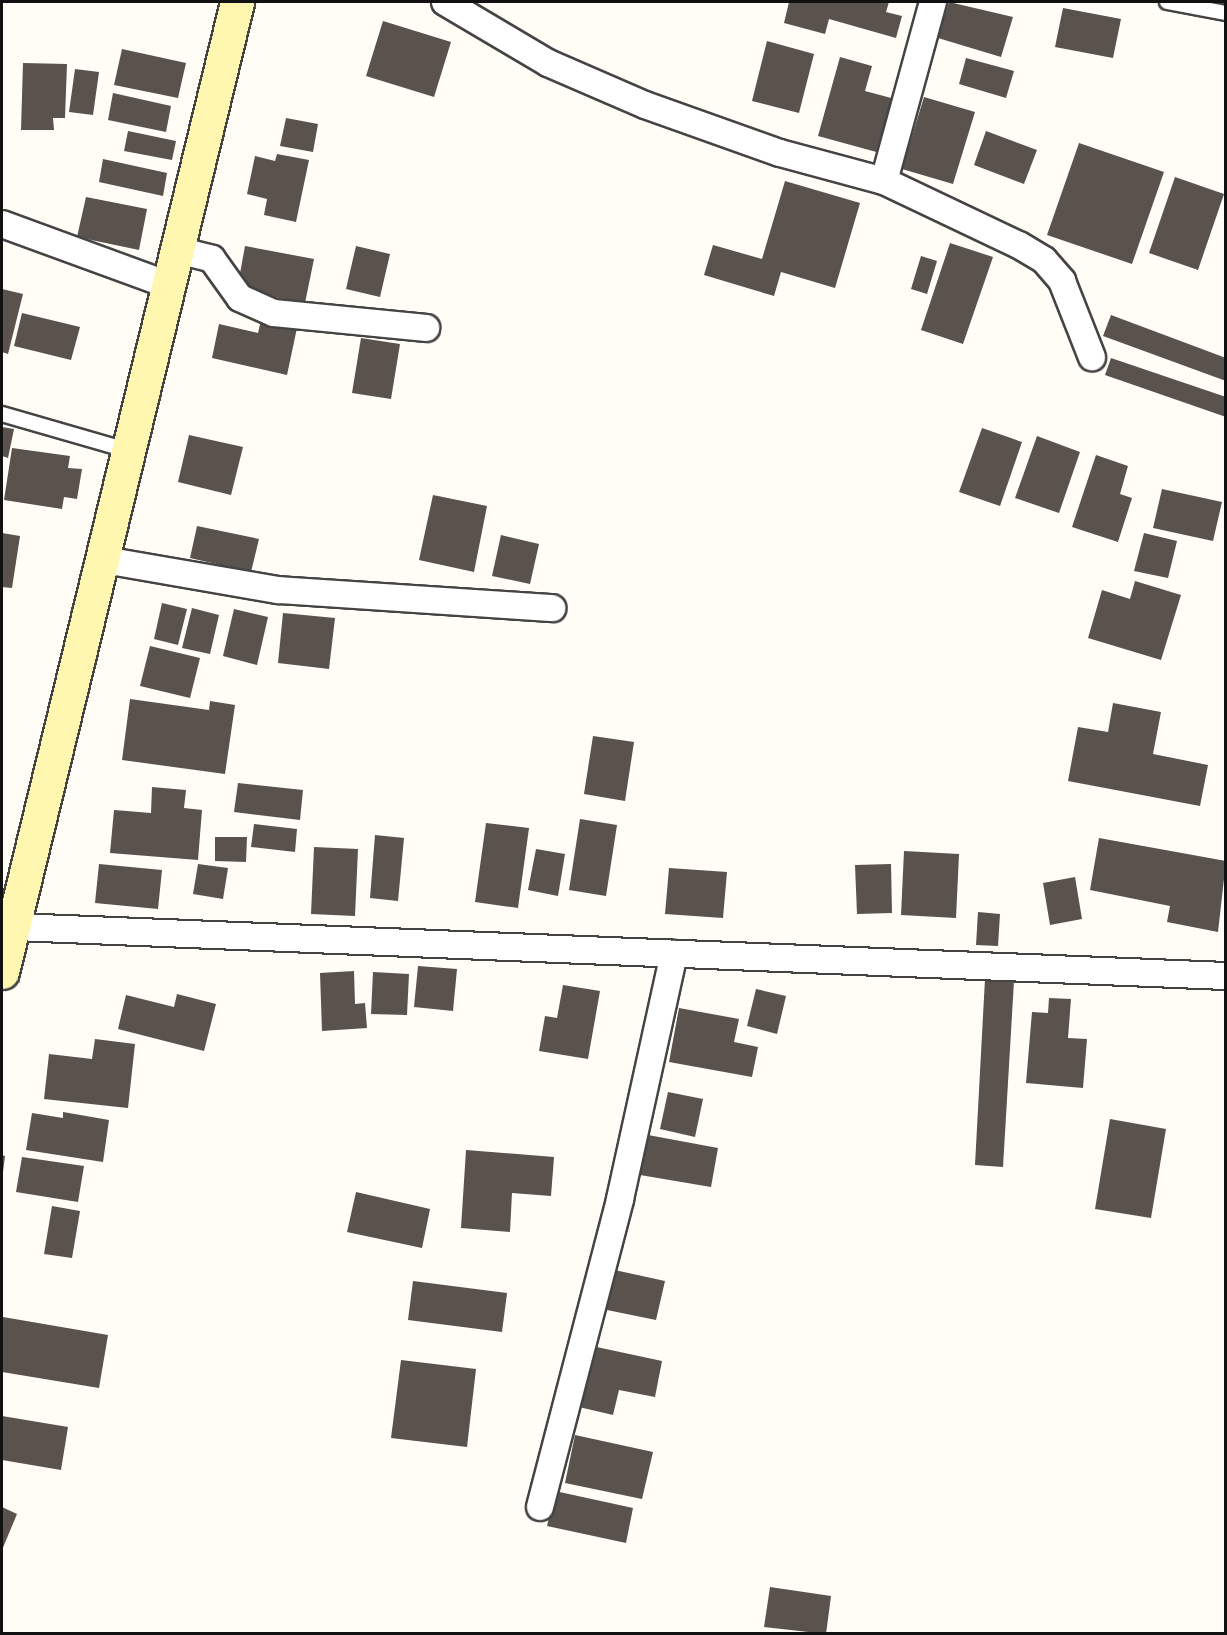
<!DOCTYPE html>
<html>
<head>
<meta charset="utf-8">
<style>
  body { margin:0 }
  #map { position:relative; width:1227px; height:1635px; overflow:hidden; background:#fffdf5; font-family:"IBM Plex Serif",serif }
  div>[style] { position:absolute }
  .building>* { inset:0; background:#5a524d }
  .roads { filter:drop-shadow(2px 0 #444) drop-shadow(-2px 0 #444) drop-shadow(0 2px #444) drop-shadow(0 -2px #444) }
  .lane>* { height:14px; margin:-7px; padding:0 7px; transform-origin:7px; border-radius:7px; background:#fff }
  .street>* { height:26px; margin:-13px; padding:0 13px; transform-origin:13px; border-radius:13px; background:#fff }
  .secondary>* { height:33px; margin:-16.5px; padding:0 16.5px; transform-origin:16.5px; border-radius:16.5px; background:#fff6b0 }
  span { translate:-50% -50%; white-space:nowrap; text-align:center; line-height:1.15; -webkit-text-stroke:6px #fff; paint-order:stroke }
  .frame { position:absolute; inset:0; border:3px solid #111; pointer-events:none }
</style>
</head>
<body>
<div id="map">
  <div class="building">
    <i style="clip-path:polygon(789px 2px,889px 2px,886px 12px,902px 16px,896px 38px,829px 19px,825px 34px,784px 23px)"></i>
    <i style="clip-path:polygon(949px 2px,1013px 17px,1001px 57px,938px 38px)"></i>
    <i style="clip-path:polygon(1063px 8px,1121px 19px,1113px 58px,1055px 47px)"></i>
    <i style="clip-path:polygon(383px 21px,451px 42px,434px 97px,366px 76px)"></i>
    <i style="clip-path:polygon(767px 41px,814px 54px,799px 113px,752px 101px)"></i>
    <i style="clip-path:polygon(122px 49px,186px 63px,178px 98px,114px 85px)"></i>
    <i style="clip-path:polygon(840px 57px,872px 66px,865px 91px,895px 99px,880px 153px,818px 136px)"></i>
    <i style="clip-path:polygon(966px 58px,1014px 71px,1006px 98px,959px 84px)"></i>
    <i style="clip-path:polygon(23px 63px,67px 64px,65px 118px,53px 118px,54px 130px,21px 130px)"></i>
    <i style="clip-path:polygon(75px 69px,99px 72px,93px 115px,69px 112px)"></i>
    <i style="clip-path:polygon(113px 93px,171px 106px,166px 132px,108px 120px)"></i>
    <i style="clip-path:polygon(924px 97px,975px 112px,953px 184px,902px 169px)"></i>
    <i style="clip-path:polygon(286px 118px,318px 124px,313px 152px,280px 146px)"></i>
    <i style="clip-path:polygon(128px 131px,176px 141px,172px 160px,124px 151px)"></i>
    <i style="clip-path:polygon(986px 131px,1037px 150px,1024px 184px,974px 165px)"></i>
    <i style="clip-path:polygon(1079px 143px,1164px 172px,1132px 264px,1047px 235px)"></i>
    <i style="clip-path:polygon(277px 154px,309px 160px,296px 222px,264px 215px,267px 199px,247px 194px,255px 156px,275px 161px)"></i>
    <i style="clip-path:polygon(103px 159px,167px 173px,163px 196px,99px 182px)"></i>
    <i style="clip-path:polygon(1175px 177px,1224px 194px,1198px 270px,1149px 253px)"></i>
    <i style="clip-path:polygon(785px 181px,860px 203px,835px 288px,781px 272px,774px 296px,704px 275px,713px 245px,762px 259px)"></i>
    <i style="clip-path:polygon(86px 197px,147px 209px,139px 250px,77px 237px)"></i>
    <i style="clip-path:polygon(950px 243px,993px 257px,963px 344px,921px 330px)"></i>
    <i style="clip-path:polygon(245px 246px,314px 259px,305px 303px,237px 290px)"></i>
    <i style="clip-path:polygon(356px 246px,390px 254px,380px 297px,346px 289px)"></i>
    <i style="clip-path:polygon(921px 256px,937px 261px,927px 294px,911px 289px)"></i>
    <i style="clip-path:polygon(2px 289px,23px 294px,8px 354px,2px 352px)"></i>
    <i style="clip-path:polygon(22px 313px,80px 327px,71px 360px,14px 346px)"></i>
    <i style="clip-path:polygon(1111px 315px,1226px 358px,1226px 381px,1103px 336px)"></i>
    <i style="clip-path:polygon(261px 320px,297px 328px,287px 375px,212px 358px,219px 324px,258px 333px)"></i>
    <i style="clip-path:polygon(361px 338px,400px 344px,391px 399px,352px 393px)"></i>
    <i style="clip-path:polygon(1111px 358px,1226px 397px,1226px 417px,1105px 375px)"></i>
    <i style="clip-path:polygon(2px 427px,14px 429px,8px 458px,2px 456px)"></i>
    <i style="clip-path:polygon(982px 428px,1022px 442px,1000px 506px,959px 492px)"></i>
    <i style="clip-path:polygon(189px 435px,243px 447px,231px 495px,178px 482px)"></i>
    <i style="clip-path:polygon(1037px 436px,1080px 452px,1059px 513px,1015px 498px)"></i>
    <i style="clip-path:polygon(12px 448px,70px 456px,68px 468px,82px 469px,77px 499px,64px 497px,62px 509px,4px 500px)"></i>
    <i style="clip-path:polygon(1096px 455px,1128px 466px,1120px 494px,1132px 498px,1118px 542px,1072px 527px)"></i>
    <i style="clip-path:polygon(1162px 489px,1222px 502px,1213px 541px,1153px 528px)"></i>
    <i style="clip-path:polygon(433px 495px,487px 506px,474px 572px,419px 560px)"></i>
    <i style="clip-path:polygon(197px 526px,259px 539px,251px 572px,190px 558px)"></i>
    <i style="clip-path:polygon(2px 533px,20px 536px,12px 588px,2px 587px)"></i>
    <i style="clip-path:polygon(1144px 533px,1177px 541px,1168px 578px,1134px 571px)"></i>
    <i style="clip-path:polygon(501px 535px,539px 544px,530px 584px,492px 576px)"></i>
    <i style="clip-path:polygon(1135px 581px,1181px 595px,1161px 660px,1088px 638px,1102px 590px,1130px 599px)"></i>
    <i style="clip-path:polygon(162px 603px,187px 609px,178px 645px,154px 639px)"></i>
    <i style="clip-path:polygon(192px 608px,219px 615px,210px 654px,182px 648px)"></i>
    <i style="clip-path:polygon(234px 609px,268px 617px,257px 665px,223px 656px)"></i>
    <i style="clip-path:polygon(283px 613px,335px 618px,329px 669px,278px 663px)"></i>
    <i style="clip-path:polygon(150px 646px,200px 658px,190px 698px,140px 686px)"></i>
    <i style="clip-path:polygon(130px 699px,209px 710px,210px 701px,235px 705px,225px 774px,122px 760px)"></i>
    <i style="clip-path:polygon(1113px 703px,1161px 712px,1153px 754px,1208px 765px,1200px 806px,1068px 781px,1078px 727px,1108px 732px)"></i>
    <i style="clip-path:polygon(593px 736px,634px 742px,625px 801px,584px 794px)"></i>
    <i style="clip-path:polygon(238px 783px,303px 790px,300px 820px,234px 812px)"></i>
    <i style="clip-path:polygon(152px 787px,186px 790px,184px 808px,202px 810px,198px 860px,110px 853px,114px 810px,151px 813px)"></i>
    <i style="clip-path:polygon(580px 819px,617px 825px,606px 896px,569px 890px)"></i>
    <i style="clip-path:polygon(486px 823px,529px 828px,518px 908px,475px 902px)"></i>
    <i style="clip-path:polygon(254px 824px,297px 829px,295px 852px,251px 847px)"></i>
    <i style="clip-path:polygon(375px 835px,404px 838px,398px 901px,370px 898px)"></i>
    <i style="clip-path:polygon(215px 837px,247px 837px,246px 862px,215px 861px)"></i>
    <i style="clip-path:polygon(1099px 838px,1226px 861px,1218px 932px,1167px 922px,1170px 906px,1090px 890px)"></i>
    <i style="clip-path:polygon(314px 847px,358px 849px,355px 916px,311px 914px)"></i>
    <i style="clip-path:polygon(536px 849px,565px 854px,558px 896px,528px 890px)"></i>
    <i style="clip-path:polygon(904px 851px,959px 854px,956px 918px,901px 915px)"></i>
    <i style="clip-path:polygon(99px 864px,162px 870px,158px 909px,95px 903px)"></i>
    <i style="clip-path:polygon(198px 864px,228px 868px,223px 899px,193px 894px)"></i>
    <i style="clip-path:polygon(891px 864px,892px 913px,857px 914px,855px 865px)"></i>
    <i style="clip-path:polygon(669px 868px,727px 872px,723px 918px,665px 914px)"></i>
    <i style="clip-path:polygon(1075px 877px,1082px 919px,1050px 925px,1043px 883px)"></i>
    <i style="clip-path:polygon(978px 912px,1000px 914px,998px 946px,976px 945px)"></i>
    <i style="clip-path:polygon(418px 966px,457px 969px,453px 1011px,414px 1007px)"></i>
    <i style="clip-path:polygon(354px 971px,355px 1004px,365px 1003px,367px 1028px,322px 1031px,320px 973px)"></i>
    <i style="clip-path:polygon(373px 972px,409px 974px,407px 1015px,371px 1014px)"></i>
    <i style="clip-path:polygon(985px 979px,1014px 981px,1003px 1167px,975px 1165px)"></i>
    <i style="clip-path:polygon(563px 985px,600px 991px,588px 1059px,539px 1051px,545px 1016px,557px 1018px)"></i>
    <i style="clip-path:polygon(756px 989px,786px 996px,777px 1034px,747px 1026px)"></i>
    <i style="clip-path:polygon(177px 994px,216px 1004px,204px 1051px,118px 1029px,126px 995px,174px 1007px)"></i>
    <i style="clip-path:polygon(1049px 998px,1071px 999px,1068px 1038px,1087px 1039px,1083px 1088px,1026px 1083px,1032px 1012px,1048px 1013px)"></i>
    <i style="clip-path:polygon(679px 1008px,739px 1019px,734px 1042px,758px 1047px,752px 1077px,669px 1062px)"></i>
    <i style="clip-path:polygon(95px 1039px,135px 1044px,128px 1108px,44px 1099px,49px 1054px,92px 1059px)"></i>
    <i style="clip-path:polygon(668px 1092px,703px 1099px,695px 1137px,660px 1129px)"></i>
    <i style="clip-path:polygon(63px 1112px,109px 1120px,103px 1162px,26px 1150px,32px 1113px,63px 1118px)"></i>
    <i style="clip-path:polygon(1110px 1119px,1166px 1129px,1151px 1218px,1095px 1209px)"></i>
    <i style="clip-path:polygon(648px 1135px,718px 1148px,711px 1187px,640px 1175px)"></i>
    <i style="clip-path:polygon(466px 1150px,554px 1157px,551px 1196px,512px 1193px,510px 1232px,461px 1228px)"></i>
    <i style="clip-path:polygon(2px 1155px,5px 1156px,3px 1172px,2px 1172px)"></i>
    <i style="clip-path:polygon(22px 1157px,84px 1166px,78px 1202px,16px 1192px)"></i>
    <i style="clip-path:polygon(356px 1192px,430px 1209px,422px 1248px,347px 1232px)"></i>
    <i style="clip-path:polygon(52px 1206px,80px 1211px,72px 1258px,44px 1254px)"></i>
    <i style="clip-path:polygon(610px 1269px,665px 1281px,656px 1320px,602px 1309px)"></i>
    <i style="clip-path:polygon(413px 1281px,507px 1293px,502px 1332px,408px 1320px)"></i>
    <i style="clip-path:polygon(3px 1317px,108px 1335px,99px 1388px,2px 1372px)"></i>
    <i style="clip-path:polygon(592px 1346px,662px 1361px,655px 1397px,619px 1390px,613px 1415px,579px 1407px)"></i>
    <i style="clip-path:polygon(401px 1360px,476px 1369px,467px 1447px,391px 1438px)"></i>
    <i style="clip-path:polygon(2px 1416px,68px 1427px,61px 1470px,2px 1460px)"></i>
    <i style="clip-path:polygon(575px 1435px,653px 1452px,642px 1499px,565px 1483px)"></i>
    <i style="clip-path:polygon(555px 1491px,633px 1508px,626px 1543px,547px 1526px)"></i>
    <i style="clip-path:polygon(2px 1507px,17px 1514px,2px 1550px)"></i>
    <i style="clip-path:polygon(770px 1587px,831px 1596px,826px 1634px,764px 1627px)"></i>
  </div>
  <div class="roads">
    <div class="lane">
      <i style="left:1167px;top:2px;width:60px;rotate:10.6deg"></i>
      <i style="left:2px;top:414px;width:130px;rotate:16.1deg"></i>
    </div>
    <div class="street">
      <i style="left:445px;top:2px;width:120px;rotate:30.6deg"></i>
      <i style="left:548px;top:63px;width:106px;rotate:23.4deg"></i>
      <i style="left:645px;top:105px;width:143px;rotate:19.6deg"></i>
      <i style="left:780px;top:153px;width:108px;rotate:15.1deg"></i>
      <i style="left:884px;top:181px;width:149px;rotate:25.4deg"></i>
      <i style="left:1019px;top:245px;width:29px;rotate:31deg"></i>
      <i style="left:1044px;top:260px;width:28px;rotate:49deg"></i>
      <i style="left:1062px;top:281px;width:82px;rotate:68.5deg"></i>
      <i style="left:884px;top:181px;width:186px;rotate:-74.7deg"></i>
      <i style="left:2px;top:224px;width:180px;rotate:20.1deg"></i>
      <i style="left:177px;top:250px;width:36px;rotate:14deg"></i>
      <i style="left:212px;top:259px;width:48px;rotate:54.3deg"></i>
      <i style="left:240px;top:298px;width:37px;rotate:24deg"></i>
      <i style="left:274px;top:313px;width:153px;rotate:5.6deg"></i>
      <i style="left:104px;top:560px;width:177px;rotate:9.8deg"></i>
      <i style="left:278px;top:590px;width:275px;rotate:3.8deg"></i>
      <i style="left:16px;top:927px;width:1211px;rotate:2.32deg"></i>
      <i style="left:540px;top:1507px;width:318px;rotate:-75.4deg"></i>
      <i style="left:620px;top:1199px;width:251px;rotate:-77.6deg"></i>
    </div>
    <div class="secondary">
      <i style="left:2px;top:972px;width:998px;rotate:-76.38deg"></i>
    </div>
  </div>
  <div class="frame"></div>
</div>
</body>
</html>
